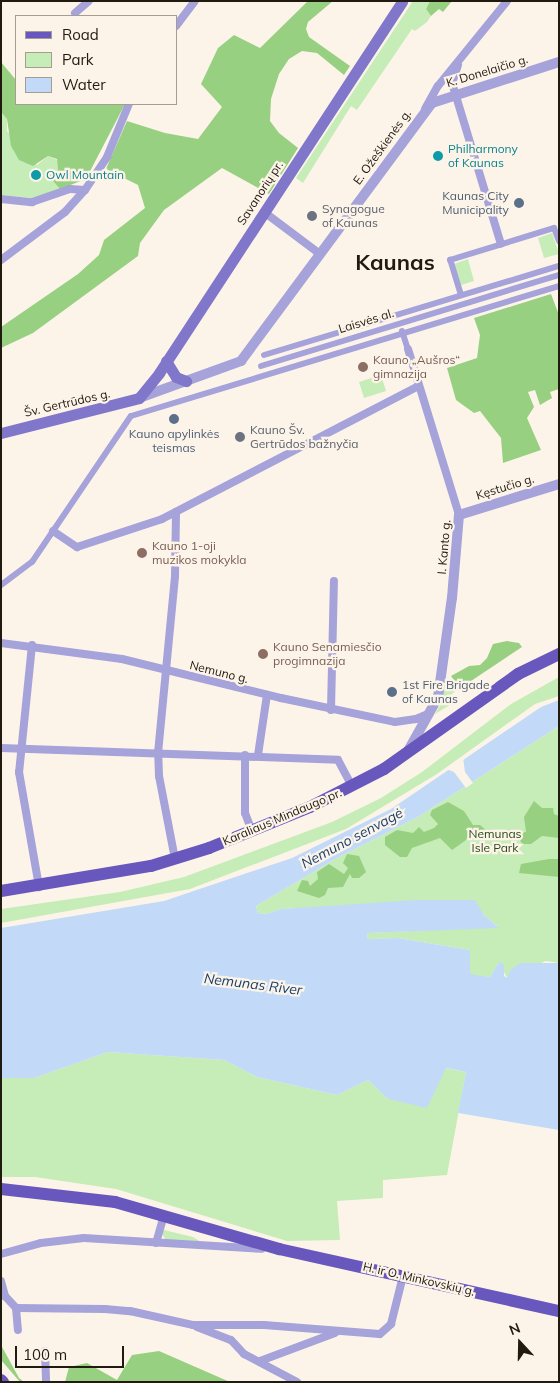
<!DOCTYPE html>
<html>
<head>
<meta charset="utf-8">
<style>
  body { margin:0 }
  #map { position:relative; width:560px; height:1383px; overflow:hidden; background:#fdf4e9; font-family:Mulish,sans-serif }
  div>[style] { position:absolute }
  .green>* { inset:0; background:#c6edb7 }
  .forest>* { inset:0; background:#98d081 }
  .water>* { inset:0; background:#c2daf7 }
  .pier>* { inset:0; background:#fdf4e9 }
  .pedestrian>* { height:6px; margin:-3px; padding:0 3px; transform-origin:3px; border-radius:3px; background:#a6a2da }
  .minor>* { height:8px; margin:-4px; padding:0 4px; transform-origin:4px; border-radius:4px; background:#a6a2da }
  .tertiary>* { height:10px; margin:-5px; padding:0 5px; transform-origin:5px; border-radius:5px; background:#a6a2da }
  .secondary>* { height:11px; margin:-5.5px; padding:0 5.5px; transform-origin:5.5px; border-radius:5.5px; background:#8177ca }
  .primary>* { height:12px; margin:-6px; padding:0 6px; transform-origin:6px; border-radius:6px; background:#6857bd }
  .dots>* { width:14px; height:14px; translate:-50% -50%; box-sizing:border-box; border:2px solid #fdf4e9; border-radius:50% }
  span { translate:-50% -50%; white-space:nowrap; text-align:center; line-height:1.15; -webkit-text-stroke:4.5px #fdf4e9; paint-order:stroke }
  .street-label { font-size:12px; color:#211a0f }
  .culture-label { font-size:12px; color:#0d838f }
  .left { translate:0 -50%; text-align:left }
  .service-label { font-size:12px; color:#4e5e75 }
  .right { translate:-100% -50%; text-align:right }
  .worship-label { font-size:12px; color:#5b616d }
  .education-label { font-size:12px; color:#785e54 }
  .park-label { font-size:12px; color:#274a16 }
  .water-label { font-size:14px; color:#163f6c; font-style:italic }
  .town-label { font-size:22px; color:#211a0f; font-weight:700 }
  .frame { position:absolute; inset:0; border:2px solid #211a0f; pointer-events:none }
  .legend { position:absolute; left:15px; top:15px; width:162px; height:90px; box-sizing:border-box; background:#fdf4e9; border:1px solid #a59d92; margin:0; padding:6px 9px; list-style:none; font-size:15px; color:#211a0f }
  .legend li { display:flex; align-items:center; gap:10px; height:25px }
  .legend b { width:25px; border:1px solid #a59d92 }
  .north { position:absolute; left:495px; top:1318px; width:50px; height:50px; -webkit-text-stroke:4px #fdf4e9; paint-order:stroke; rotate:339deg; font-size:14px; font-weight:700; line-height:20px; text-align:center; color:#211a0f }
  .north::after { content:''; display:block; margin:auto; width:18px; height:22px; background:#211a0f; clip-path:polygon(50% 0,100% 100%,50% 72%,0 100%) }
  .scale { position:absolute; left:15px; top:1346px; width:109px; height:22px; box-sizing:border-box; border:2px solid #211a0f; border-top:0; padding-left:6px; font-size:15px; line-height:18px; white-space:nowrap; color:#211a0f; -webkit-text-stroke:4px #fdf4e9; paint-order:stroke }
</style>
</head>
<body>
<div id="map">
  <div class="green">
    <i style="clip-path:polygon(413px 1px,430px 1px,426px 9px,431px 16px,427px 22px,415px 31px,412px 29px,357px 110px,351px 106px,303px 183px,296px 178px)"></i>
    <i style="clip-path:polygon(1px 112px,7px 119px,7px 131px,37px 165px,48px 156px,57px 160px,60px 189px,31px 198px,1px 195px)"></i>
    <i style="clip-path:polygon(552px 233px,559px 254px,544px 258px,538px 238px)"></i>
    <i style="clip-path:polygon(468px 259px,474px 281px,461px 285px,454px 264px)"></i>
    <i style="clip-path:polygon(381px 375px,386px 391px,364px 398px,359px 382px)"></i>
    <i style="clip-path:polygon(559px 677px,559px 696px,535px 704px,437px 774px,346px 829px,190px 889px,1px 923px,1px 909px,120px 892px,184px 877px,332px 822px,381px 798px,422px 772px,511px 704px)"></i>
    <i style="clip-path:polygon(445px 678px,458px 689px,447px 698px,447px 701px,453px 703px,435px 714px,441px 704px)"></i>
    <i style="clip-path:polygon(559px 726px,559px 963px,546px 961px,507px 978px,499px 962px,490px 977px,470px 975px,470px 950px,398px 938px,367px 939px,368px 933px,498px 927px,484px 915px,474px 900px,281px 909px,266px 914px,258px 913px,256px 906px,337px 858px,418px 817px)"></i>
    <i style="clip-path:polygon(108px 1052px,224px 1060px,257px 1077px,337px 1095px,368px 1080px,388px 1099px,445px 1068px,466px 1072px,447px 1175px,383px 1180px,383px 1198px,337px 1201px,340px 1240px,287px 1241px,116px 1189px,35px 1177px,1px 1177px,1px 1078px,34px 1078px)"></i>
    <i style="clip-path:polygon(164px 1230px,193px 1237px,201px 1242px,166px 1240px,162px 1234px)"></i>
  </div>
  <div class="forest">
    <i style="clip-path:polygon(308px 1px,333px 1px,308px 22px,306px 29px,309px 37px,350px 66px,344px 75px,317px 53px,302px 51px,289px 59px,279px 74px,271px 99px,270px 121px,279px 133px,298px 148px,269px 194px,222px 168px,164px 210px,140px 243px,138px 256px,33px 333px,1px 348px,1px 327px,78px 274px,99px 255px,104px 240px,145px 208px,138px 185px,106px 169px,127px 121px,165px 133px,198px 139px,222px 107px,201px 84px,218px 48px,234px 35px,260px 48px)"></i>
    <i style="clip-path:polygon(430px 1px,452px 1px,443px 12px,439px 9px,431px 16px,426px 9px)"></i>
    <i style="clip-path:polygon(1px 62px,16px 80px,16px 104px,125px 104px,86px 179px,60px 189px,49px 176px,58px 171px,57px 159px,48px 156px,33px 166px,19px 160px,11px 146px,7px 119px,1px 112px)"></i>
    <i style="clip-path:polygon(551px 294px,559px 315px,559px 389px,550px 392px,552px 398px,540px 405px,535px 390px,528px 392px,534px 407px,527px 418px,541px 450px,503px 463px,501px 438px,480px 411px,474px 413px,456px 400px,447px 368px,477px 358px,480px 335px,474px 318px)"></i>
    <i style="clip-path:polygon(507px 641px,519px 643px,522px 647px,465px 685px,457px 684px,451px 676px,469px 666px,480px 665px,487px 658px,493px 644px)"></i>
    <i style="clip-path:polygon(534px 801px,542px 808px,553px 808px,554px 814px,559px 816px,559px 838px,542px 836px,531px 844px,522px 844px,517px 833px,526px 832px,524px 817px)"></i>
    <i style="clip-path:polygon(448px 802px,464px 811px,473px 825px,480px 825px,487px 831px,485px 838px,478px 839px,471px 830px,466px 840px,452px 850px,440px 838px,412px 848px,407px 857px,400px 857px,385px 845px,385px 837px,397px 830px,413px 833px,419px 827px,424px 832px,434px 828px,438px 824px,430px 815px,432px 810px)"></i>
    <i style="clip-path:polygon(347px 854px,359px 856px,366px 872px,359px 878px,352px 878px,350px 874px,343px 887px,328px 888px,325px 895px,319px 898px,297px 891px,302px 880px,308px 881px,310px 886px,318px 879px,317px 872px,329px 864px,344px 874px,348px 868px,343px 863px)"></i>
    <i style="clip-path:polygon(549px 859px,559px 859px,559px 877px,519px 873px,521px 864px)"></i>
    <i style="clip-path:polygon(1px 1345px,19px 1378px,24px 1382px,20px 1382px,1px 1360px)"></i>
    <i style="clip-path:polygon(159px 1351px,230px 1382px,65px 1382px,69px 1367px,87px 1363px,117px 1380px,132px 1355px)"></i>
  </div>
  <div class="water">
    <i style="clip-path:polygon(559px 700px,559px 726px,418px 817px,337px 858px,256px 906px,258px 913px,266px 914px,281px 909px,416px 900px,475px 900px,484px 915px,499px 928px,368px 933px,367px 939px,398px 938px,470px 950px,470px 974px,490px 977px,499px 962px,504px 964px,504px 976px,507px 978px,511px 969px,521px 963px,559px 963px,559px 1130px,458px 1113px,466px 1072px,446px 1068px,427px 1108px,388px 1099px,368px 1080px,337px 1095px,257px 1077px,224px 1060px,108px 1052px,34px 1078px,1px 1078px,1px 928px,164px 901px,292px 858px,391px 809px,541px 707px)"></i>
  </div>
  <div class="pier">
    <i style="clip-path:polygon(463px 757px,465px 772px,473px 783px,466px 788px,454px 772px,446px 769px)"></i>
  </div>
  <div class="pedestrian">
    <i style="left:461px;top:295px;width:37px;rotate:-107deg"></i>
    <i style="left:450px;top:260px;width:109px;rotate:-17.1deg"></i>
    <i style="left:554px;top:228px;width:14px;rotate:69deg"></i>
    <i style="left:402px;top:331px;width:19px;rotate:72deg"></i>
    <i style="left:264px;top:355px;width:308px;rotate:-16.8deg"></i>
    <i style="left:261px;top:366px;width:312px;rotate:-17deg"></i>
    <i style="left:1px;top:585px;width:39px;rotate:-37deg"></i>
    <i style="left:32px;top:562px;width:176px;rotate:-55.9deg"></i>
    <i style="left:131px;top:416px;width:447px;rotate:-16.9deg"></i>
  </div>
  <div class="minor">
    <i style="left:75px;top:13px;width:18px;rotate:-41deg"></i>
    <i style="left:176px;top:26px;width:31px;rotate:-53deg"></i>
    <i style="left:458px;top:65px;width:19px;rotate:108deg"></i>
    <i style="left:452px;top:83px;width:168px;rotate:73.1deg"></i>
    <i style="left:425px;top:109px;width:26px;rotate:-61deg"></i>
    <i style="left:438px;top:86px;width:109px;rotate:-50.9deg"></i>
    <i style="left:1px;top:199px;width:31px;rotate:6deg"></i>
    <i style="left:32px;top:202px;width:40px;rotate:-18.9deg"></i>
    <i style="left:70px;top:189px;width:15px;rotate:4deg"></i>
    <i style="left:264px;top:212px;width:70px;rotate:36.9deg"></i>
    <i style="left:1px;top:260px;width:80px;rotate:-36.9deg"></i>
    <i style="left:65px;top:212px;width:30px;rotate:-48deg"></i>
    <i style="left:85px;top:190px;width:40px;rotate:-56deg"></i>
    <i style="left:107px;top:157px;width:57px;rotate:-67.5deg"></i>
    <i style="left:408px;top:349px;width:174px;rotate:72.9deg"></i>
    <i style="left:53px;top:531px;width:29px;rotate:34deg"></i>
    <i style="left:77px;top:547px;width:89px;rotate:-18.2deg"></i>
    <i style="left:162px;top:519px;width:289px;rotate:-27.4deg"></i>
    <i style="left:1px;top:643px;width:122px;rotate:7.5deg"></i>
    <i style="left:122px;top:659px;width:164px;rotate:13.8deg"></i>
    <i style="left:281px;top:698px;width:116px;rotate:11.9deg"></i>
    <i style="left:395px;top:722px;width:21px;rotate:-8deg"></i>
    <i style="left:416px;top:719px;width:15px;rotate:-23deg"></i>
    <i style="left:32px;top:645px;width:128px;rotate:95.8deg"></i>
    <i style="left:19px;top:772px;width:117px;rotate:80.1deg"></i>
    <i style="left:331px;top:710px;width:129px;rotate:-88.7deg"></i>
    <i style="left:1px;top:748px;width:337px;rotate:2deg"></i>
    <i style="left:338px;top:760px;width:30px;rotate:62deg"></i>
    <i style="left:245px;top:755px;width:58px;rotate:90deg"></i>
    <i style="left:245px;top:813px;width:19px;rotate:69deg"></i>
    <i style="left:258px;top:755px;width:61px;rotate:-81.5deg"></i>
    <i style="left:175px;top:859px;width:85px;rotate:-100.9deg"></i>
    <i style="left:159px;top:776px;width:23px;rotate:-92deg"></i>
    <i style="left:158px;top:753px;width:178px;rotate:-84.5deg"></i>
    <i style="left:175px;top:576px;width:64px;rotate:-89.1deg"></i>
    <i style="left:156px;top:1243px;width:29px;rotate:-74deg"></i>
    <i style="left:1px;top:1254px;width:41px;rotate:-15.4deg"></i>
    <i style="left:41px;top:1243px;width:43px;rotate:-6.6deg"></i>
    <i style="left:84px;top:1238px;width:178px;rotate:3.5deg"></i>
    <i style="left:1px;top:1281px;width:16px;rotate:75deg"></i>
    <i style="left:5px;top:1296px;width:16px;rotate:47deg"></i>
    <i style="left:16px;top:1308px;width:22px;rotate:85deg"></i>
    <i style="left:16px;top:1308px;width:89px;rotate:0.6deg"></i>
    <i style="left:105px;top:1309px;width:25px;rotate:5deg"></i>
    <i style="left:130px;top:1311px;width:65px;rotate:12.5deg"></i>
    <i style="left:193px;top:1325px;width:71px"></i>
    <i style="left:264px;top:1325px;width:116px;rotate:4.4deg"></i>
    <i style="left:380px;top:1334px;width:15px;rotate:-42deg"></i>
    <i style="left:391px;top:1324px;width:49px;rotate:-76deg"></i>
    <i style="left:197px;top:1327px;width:36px;rotate:21deg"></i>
    <i style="left:231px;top:1340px;width:19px;rotate:47deg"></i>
    <i style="left:244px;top:1354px;width:60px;rotate:27.8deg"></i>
    <i style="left:45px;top:1351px;width:31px;rotate:88deg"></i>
    <i style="left:260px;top:1361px;width:80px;rotate:-20.5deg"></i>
  </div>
  <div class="tertiary">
    <i style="left:139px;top:398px;width:109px;rotate:-19.9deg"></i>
    <i style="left:241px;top:361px;width:321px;rotate:-53.5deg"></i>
    <i style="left:432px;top:103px;width:133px;rotate:-17.9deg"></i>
    <i style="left:408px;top:751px;width:62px;rotate:-60.9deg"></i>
    <i style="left:438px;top:697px;width:100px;rotate:-82deg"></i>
    <i style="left:452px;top:598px;width:83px;rotate:-85.2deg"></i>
    <i style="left:459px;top:515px;width:105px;rotate:-17.2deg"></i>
  </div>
  <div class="secondary">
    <i style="left:166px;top:361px;width:19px;rotate:58deg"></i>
    <i style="left:176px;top:377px;width:11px;rotate:22deg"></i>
    <i style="left:1px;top:433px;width:142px;rotate:-14.2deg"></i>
    <i style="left:139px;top:398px;width:32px;rotate:-51deg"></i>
    <i style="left:159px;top:373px;width:444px;rotate:-56.8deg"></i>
  </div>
  <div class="primary">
    <i style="left:1px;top:891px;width:152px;rotate:-9.5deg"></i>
    <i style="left:151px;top:866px;width:61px;rotate:-17.2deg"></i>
    <i style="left:209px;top:848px;width:109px;rotate:-22.1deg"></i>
    <i style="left:310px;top:807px;width:83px;rotate:-27.2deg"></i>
    <i style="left:384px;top:769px;width:164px;rotate:-35.3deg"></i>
    <i style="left:518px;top:674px;width:46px;rotate:-26deg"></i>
    <i style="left:1px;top:1189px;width:115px;rotate:6.5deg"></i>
    <i style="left:115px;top:1202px;width:171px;rotate:16deg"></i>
    <i style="left:279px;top:1249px;width:287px;rotate:12.5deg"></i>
    <i style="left:1px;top:1380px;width:3px;rotate:45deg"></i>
  </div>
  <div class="dots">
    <i style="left:438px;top:156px;background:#0f9aa8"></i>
    <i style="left:36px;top:175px;background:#0f9aa8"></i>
    <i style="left:519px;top:203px;background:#5c6f8a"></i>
    <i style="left:312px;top:216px;background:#6b7280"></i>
    <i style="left:363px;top:367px;background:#8d6e63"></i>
    <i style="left:174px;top:419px;background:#5c6f8a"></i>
    <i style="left:240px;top:437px;background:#6b7280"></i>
    <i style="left:142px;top:553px;background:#8d6e63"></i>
    <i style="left:263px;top:654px;background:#8d6e63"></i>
    <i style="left:392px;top:692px;background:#5c6f8a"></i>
  </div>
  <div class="street-label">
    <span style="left:487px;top:71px;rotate:-17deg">K. Donelaičio g.</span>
    <span style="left:382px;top:147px;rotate:-54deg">E. Ožeškienės g.</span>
    <span style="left:260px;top:193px;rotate:-57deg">Savanorių pr.</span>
    <span style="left:366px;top:321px;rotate:-17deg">Laisvės al.</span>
    <span style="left:67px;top:403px;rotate:-13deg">Šv. Gertrūdos g.</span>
    <span style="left:505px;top:487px;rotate:-17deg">Kęstučio g.</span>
    <span style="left:444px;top:547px;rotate:-85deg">I. Kanto g.</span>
    <span style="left:219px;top:672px;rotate:14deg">Nemuno g.</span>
    <span style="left:282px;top:817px;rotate:-23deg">Karaliaus Mindaugo pr.</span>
    <span style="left:419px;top:1279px;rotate:13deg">H. ir O. Minkovskių g.</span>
  </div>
  <div class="culture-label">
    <span class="left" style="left:448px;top:156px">Philharmony<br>of Kaunas</span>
    <span class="left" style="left:46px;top:175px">Owl Mountain</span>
  </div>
  <div class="service-label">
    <span class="right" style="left:509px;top:203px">Kaunas City<br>Municipality</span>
    <span style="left:174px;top:441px">Kauno apylinkės<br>teismas</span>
    <span class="left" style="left:402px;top:692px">1st Fire Brigade<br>of Kaunas</span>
  </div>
  <div class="worship-label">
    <span class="left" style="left:322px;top:216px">Synagogue<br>of Kaunas</span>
    <span class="left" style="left:250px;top:437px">Kauno Šv.<br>Gertrūdos bažnyčia</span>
  </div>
  <div class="education-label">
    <span class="left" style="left:373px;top:367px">Kauno „Aušros“<br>gimnazija</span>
    <span class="left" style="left:152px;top:553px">Kauno 1-oji<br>muzikos mokykla</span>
    <span class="left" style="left:273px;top:654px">Kauno Senamiesčio<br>progimnazija</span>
  </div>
  <div class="park-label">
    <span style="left:495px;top:841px">Nemunas<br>Isle Park</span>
  </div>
  <div class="water-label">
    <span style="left:352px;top:838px;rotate:-28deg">Nemuno senvagė</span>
    <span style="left:253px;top:984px;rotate:7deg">Nemunas River</span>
  </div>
  <div class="town-label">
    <span style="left:395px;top:263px">Kaunas</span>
  </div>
  <div class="frame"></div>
  <ul class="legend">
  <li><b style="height:6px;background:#6857bd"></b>Road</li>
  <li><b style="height:14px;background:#c6edb7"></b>Park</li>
  <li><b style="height:14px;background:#c2daf7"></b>Water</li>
  </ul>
  <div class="north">N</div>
  <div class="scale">100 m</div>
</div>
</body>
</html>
